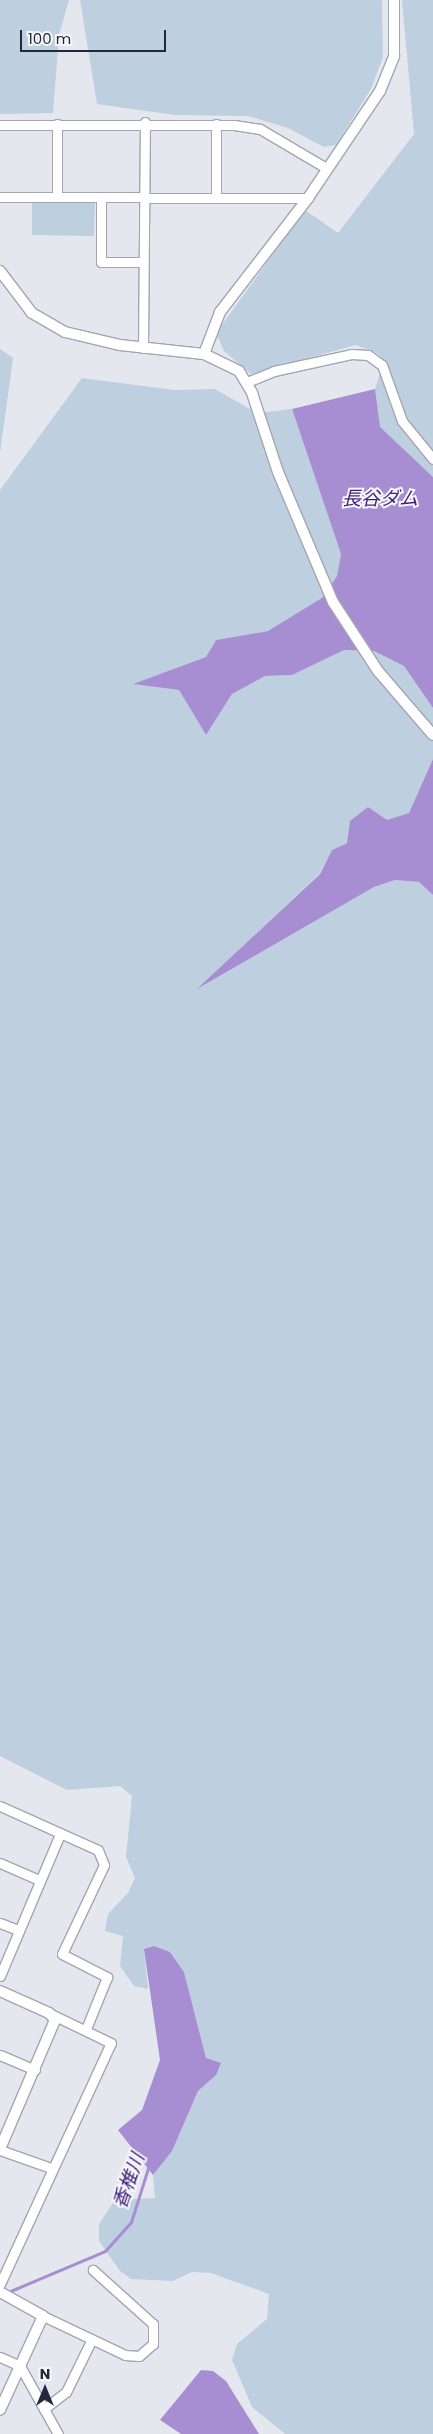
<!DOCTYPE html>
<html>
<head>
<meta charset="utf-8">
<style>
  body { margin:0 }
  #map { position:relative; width:433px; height:2434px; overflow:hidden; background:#e5e7ee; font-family:Poppins,"Noto Sans JP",sans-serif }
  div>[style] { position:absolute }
  .green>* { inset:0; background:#becfdf }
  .water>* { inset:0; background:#a78ed2 }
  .stream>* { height:3px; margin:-1.5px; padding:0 1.5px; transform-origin:1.5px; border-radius:1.5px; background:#a78ed2 }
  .roads { filter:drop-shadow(1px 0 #a3a5b3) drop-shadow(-1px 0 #a3a5b3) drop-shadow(0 1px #a3a5b3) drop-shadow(0 -1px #a3a5b3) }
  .minor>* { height:9px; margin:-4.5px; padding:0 4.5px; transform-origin:4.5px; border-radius:4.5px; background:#fff }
  .tertiary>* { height:10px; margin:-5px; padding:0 5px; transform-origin:5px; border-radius:5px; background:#fff }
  span { translate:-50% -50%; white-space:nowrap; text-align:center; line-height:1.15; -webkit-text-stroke:4px #f6f7fa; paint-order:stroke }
  .water-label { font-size:19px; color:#411e7c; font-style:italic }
  .north { position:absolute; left:20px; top:2364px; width:50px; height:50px; -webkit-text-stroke:4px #f6f7fa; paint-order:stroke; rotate:0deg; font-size:14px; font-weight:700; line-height:20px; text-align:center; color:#242640 }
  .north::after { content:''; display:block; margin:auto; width:18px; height:22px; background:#242640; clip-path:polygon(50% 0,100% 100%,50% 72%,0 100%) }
  .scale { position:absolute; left:20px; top:30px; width:146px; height:22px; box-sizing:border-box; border:2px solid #242640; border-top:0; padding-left:6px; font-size:15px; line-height:18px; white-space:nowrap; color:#242640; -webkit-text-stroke:4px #f6f7fa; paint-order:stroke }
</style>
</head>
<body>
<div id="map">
  <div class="green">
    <i style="clip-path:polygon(0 0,69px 0,59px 35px,53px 113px,0 114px)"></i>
    <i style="clip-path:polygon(80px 0,382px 0,383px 57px,371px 89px,336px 145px,324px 147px,288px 128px,248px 116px,175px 115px,97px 104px)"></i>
    <i style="clip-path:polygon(402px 0,433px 0,433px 477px,379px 427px,375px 389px,384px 360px,377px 353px,356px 345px,251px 374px,224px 351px,216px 333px,305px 210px,338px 233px,414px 134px)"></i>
    <i style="clip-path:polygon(32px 201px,95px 202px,94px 236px,32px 235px)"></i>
    <i style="clip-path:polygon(0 349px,13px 358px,0 453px)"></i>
    <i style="clip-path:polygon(82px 378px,174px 390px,215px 389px,257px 413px,292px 409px,341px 554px,337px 576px,322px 598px,294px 618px,268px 631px,216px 640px,206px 657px,134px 684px,179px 690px,206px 735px,232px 694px,265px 676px,292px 675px,343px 650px,374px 651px,404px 666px,433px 708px,433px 759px,409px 813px,332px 850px,320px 873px,199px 988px,374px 887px,395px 880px,419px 882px,433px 895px,433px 2434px,285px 2434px,252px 2407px,232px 2360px,237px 2344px,267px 2319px,269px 2294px,211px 2273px,192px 2272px,173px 2281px,131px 2279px,120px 2271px,99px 2241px,99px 2224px,115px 2200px,155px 2198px,153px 2175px,172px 2150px,198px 2091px,216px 2075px,206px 2058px,184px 1972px,170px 1952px,144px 1949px,148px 1989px,134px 1986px,120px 1966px,123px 1936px,105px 1931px,108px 1914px,128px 1893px,135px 1878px,126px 1857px,132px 1796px,120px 1786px,67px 1790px,0 1756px,0 490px)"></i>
  </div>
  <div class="water">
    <i style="clip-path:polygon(375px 389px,380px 427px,433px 477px,433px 708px,404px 666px,374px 651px,344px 650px,292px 675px,265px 676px,232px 694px,206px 735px,179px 690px,133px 684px,206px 657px,216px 640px,268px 631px,322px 598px,337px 576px,341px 554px,292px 409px)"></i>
    <i style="clip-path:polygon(433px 759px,433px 895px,419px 882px,395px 880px,374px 887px,197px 989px,320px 874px,332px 850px,347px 843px,350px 821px,368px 807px,387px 820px,409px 813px)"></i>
    <i style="clip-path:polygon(154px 1946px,170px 1952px,184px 1972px,206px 2058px,221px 2063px,216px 2075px,198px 2091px,172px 2151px,153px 2175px,118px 2130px,142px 2110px,160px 2060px,144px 1949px)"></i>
    <i style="clip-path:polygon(201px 2370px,213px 2371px,226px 2381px,259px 2434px,181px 2434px,160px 2420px)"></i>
  </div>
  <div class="stream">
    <i style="left:8px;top:2292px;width:105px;rotate:-22.9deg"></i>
    <i style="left:105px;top:2251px;width:39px;rotate:-48deg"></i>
    <i style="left:131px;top:2222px;width:60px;rotate:-72.5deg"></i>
  </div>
  <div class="roads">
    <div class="minor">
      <i style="left:57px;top:124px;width:73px;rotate:90deg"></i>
      <i style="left:216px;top:124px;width:72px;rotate:90deg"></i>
      <i style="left:0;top:125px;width:234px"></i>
      <i style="left:234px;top:125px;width:26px;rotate:9deg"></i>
      <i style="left:260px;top:129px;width:77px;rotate:30.6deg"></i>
      <i style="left:0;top:197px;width:308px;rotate:0.2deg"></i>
      <i style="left:101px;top:197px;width:65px;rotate:90deg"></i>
      <i style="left:101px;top:262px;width:41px"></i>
      <i style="left:143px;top:348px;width:226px;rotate:-89.5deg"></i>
      <i style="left:247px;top:382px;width:29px;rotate:-22deg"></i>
      <i style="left:274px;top:371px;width:79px;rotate:-12.4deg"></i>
      <i style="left:351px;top:354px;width:17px;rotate:3deg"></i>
      <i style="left:368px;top:355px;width:17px;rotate:36deg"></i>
      <i style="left:382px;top:365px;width:59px;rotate:70.3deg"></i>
      <i style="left:402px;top:421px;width:49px;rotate:50.8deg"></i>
      <i style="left:0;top:1806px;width:107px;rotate:24.2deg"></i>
      <i style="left:98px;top:1850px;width:16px;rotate:68deg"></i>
      <i style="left:104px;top:1865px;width:98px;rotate:115.3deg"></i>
      <i style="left:62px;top:1954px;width:51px;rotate:27.1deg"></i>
      <i style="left:107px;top:1977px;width:56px;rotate:112deg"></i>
      <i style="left:0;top:1863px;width:43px;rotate:23.6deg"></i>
      <i style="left:0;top:1923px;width:17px;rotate:21deg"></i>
      <i style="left:0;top:1976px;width:154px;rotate:-67.1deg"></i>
      <i style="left:0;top:2055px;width:38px;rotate:23deg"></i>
      <i style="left:0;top:2150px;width:54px;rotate:19.4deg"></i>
      <i style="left:0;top:2284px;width:265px;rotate:-65.3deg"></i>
      <i style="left:111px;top:2043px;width:69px;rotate:-154.2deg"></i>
      <i style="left:43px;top:2316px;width:91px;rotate:25.4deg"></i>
      <i style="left:125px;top:2355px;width:14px;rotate:4deg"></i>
      <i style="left:139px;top:2356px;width:18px;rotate:-41deg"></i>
      <i style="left:153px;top:2344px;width:20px;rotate:-90deg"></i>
      <i style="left:153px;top:2324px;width:81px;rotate:-138deg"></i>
      <i style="left:0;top:2357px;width:22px;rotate:24deg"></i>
      <i style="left:20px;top:2366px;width:78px;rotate:60.8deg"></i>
      <i style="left:44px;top:2409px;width:28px;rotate:-38deg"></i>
      <i style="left:66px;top:2392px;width:57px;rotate:-63.9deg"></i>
    </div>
    <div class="tertiary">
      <i style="left:0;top:271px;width:53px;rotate:52.7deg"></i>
      <i style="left:32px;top:313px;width:38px;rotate:30deg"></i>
      <i style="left:65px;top:332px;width:57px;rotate:13.3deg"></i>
      <i style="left:120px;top:345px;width:84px;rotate:6.1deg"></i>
      <i style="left:204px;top:354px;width:39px;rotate:26deg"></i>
      <i style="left:239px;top:371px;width:26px;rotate:59deg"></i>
      <i style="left:252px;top:393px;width:83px;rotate:71.8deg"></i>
      <i style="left:278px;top:472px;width:141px;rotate:67.1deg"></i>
      <i style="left:333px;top:602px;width:82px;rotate:56.9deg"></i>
      <i style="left:378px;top:671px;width:84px;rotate:49.3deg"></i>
      <i style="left:204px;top:354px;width:45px;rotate:-69.1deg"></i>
      <i style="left:220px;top:312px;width:144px;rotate:-52.3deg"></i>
      <i style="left:308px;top:198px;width:129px;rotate:-56.1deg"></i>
      <i style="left:380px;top:91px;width:38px;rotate:-68deg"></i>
      <i style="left:394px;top:56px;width:56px;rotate:-90deg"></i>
      <i style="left:0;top:1991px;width:54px;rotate:24.2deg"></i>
      <i style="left:49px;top:2013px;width:9px;rotate:49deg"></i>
      <i style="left:55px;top:2020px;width:140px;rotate:113.1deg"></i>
      <i style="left:0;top:2292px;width:49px;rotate:29.2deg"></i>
      <i style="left:43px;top:2316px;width:103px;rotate:114.6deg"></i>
    </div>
  </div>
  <div class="water-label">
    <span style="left:380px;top:499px">長谷ダム</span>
    <span style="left:129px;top:2181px;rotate:-70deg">香椎川</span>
  </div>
  <div class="north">N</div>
  <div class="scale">100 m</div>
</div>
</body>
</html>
